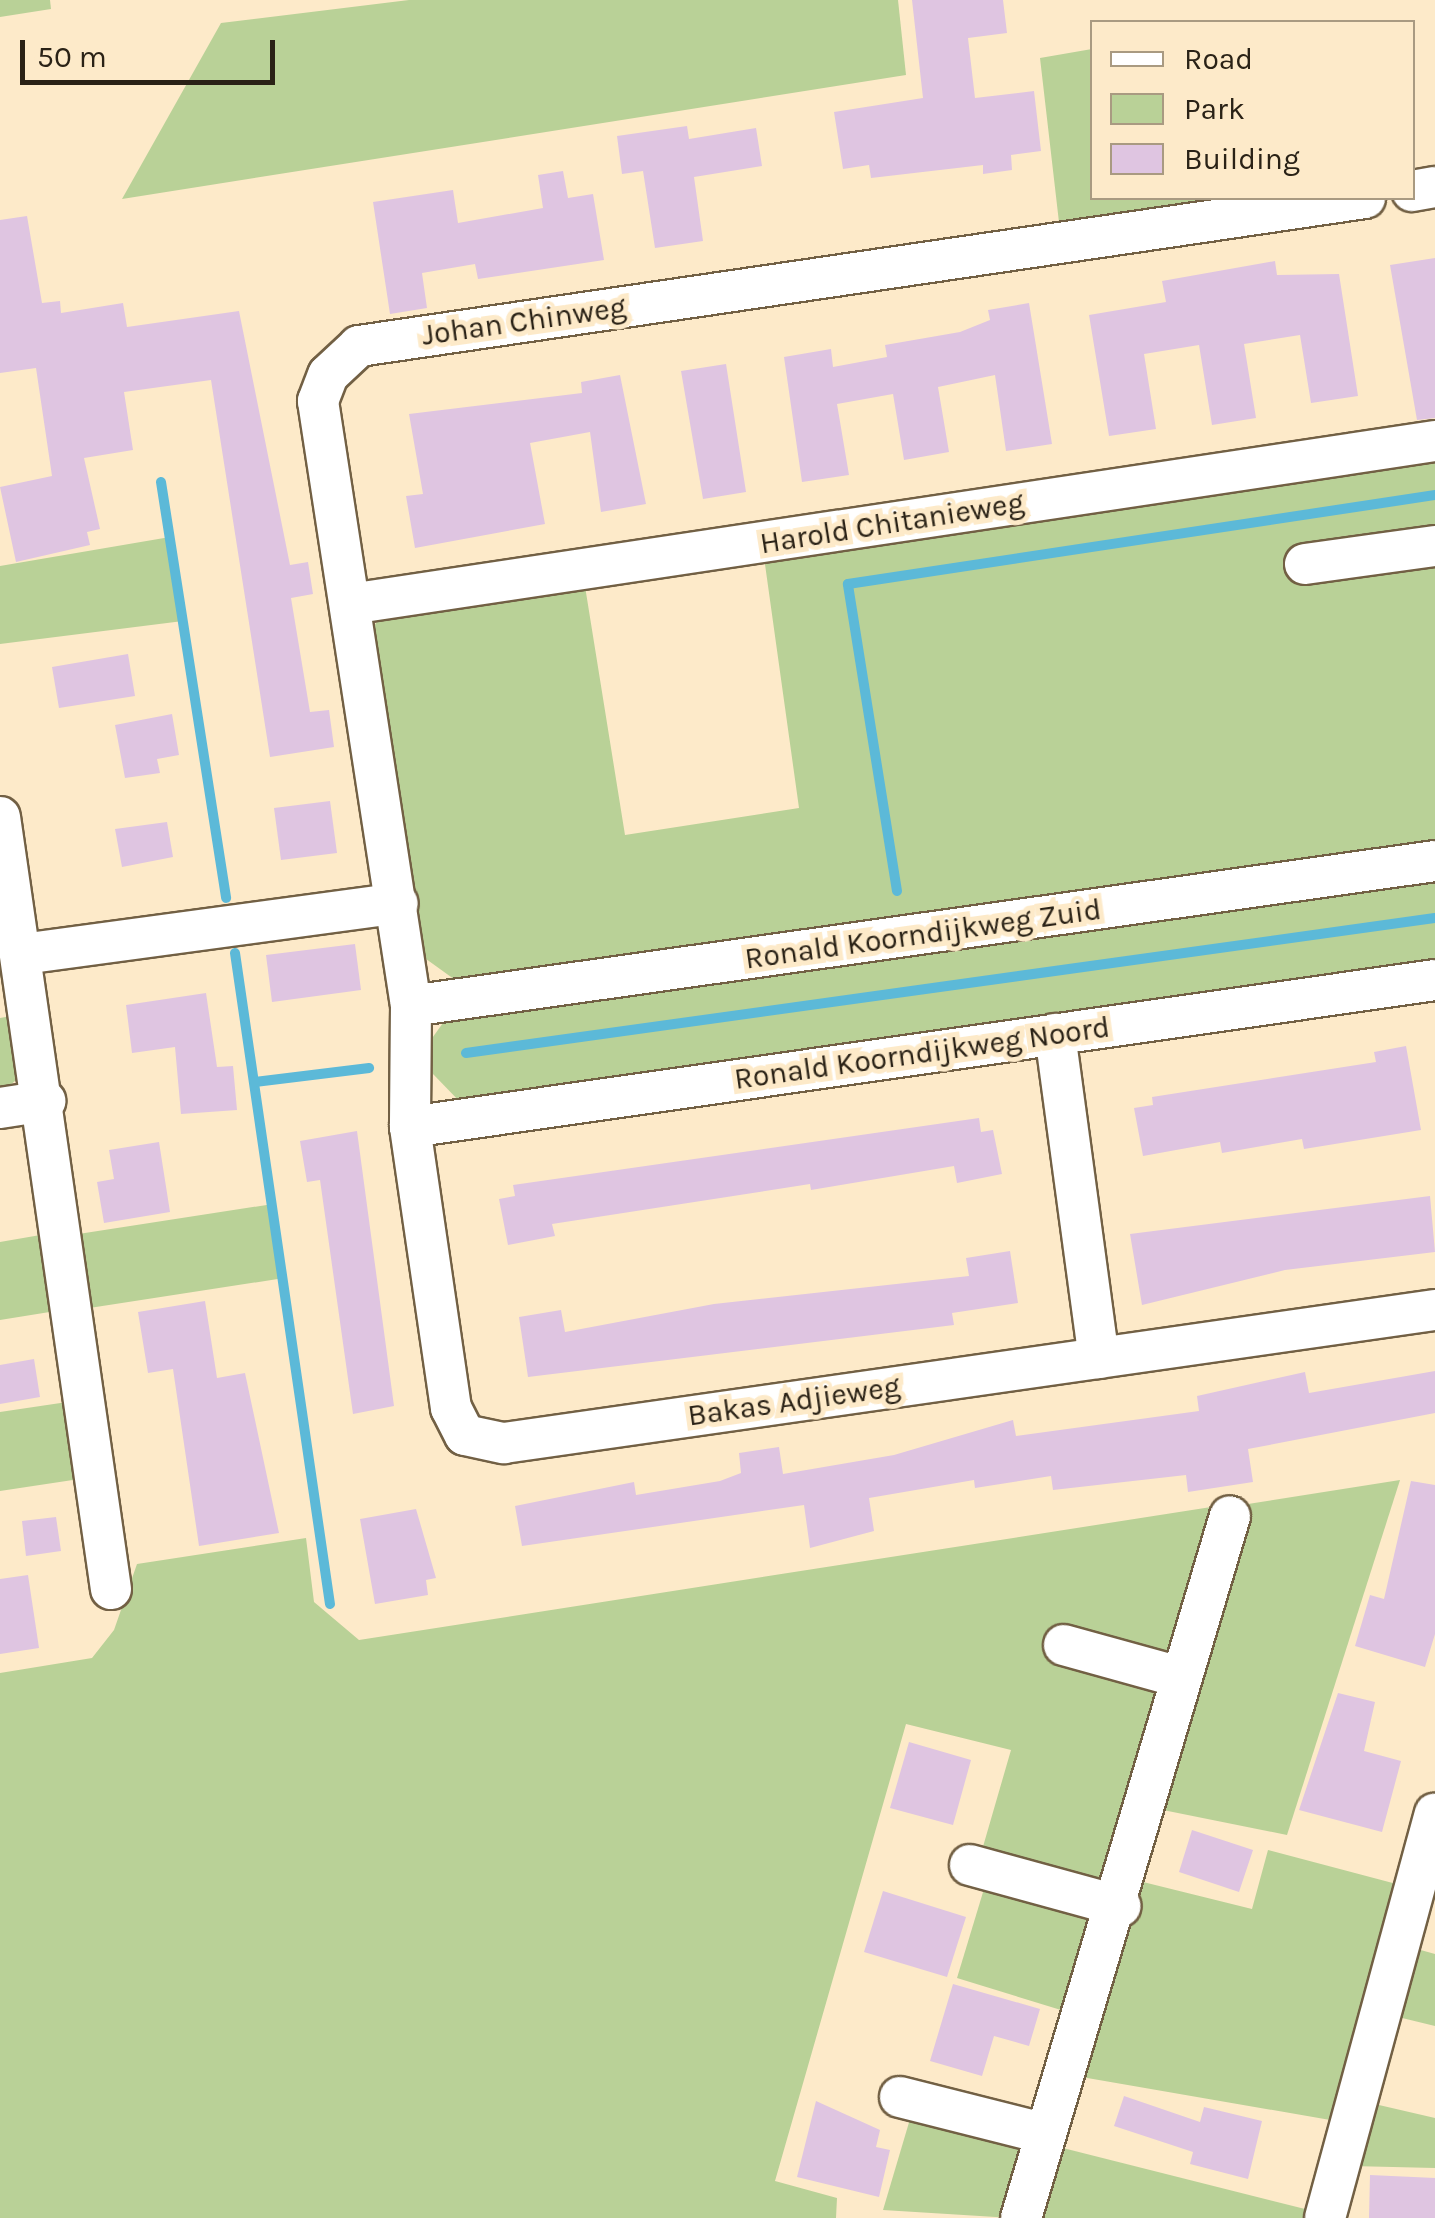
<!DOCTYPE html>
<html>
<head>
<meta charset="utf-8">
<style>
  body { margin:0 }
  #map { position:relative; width:1435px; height:2218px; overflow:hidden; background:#fdeac9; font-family:Karla,sans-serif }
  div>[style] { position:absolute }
  .green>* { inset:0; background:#b9d197 }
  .stream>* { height:10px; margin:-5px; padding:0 5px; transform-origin:5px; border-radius:5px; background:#5cb9d8 }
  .building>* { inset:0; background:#dfc5e1 }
  .roads { filter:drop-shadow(2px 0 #726044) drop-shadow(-2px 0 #726044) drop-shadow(0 2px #726044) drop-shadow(0 -2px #726044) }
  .minor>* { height:40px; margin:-20px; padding:0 20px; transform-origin:20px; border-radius:20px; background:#fff }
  span { translate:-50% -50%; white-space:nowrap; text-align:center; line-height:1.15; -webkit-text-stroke:10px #fdeac9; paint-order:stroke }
  .street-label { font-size:30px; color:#2a2216 }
  .legend { position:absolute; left:1090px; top:20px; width:325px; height:180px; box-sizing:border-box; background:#fdeac9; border:2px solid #a99a81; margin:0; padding:12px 18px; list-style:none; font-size:30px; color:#2a2216 }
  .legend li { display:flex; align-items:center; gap:20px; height:50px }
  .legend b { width:50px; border:2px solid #a99a81 }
  .scale { position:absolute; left:20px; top:40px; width:255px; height:45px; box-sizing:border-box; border:5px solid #2a2216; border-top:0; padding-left:12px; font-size:30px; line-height:35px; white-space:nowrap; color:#2a2216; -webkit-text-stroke:8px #fdeac9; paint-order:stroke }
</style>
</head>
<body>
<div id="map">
  <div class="green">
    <i style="clip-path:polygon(0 0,50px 0,51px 9px,0 17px)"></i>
    <i style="clip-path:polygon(409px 0,898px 0,906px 75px,122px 199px,221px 23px)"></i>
    <i style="clip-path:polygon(1092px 49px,1092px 198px,1205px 198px,1207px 211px,1060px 231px,1040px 58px)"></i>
    <i style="clip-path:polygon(1435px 450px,1435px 845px,458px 982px,415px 951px,374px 626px,383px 614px,584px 580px,625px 835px,799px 808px,763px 550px)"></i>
    <i style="clip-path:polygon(170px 537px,183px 621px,0 644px,0 566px)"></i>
    <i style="clip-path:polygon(1435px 876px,1435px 965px,463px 1105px,433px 1074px,430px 1041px,448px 1016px)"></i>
    <i style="clip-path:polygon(23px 1014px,25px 1073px,0 1093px,0 1018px)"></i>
    <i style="clip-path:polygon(273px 1204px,284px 1278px,83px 1309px,72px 1235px)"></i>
    <i style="clip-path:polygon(52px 1233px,62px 1310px,0 1320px,0 1242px)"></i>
    <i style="clip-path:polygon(74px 1401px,86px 1478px,0 1491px,0 1412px)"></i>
    <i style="clip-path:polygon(1400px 1480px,1287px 1835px,1153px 1808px,1248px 1504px)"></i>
    <i style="clip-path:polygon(1224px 1505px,1173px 1665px,1051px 1633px,1042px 1647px,1166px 1686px,1113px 1894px,980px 1857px,1011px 1750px,906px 1724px,775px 2181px,837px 2198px,836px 2218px,0 2218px,0 1673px,92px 1658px,114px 1630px,137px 1564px,306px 1538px,314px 1602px,359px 1640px)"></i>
    <i style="clip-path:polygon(1268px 1850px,1404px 1886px,1336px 2121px,1070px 2075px,1135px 1880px,1252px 1909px)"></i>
    <i style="clip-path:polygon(987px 1879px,1110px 1912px,1074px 2014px,957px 1978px)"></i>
    <i style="clip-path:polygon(1417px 1949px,1435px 1954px,1435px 2026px,1398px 2017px)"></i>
    <i style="clip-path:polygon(1366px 2102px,1435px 2118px,1435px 2168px,1351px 2166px)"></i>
    <i style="clip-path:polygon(913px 2109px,1029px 2143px,1012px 2218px,883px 2210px)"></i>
    <i style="clip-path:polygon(1051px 2145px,1313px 2211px,1312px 2218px,1035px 2218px)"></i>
  </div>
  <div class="stream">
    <i style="left:161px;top:482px;width:421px;rotate:81.1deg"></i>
    <i style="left:897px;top:891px;width:311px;rotate:-99.1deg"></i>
    <i style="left:848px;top:584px;width:594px;rotate:-8.62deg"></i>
    <i style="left:235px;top:953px;width:658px;rotate:81.7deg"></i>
    <i style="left:466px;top:1053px;width:978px;rotate:-7.93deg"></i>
    <i style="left:255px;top:1082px;width:115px;rotate:-7deg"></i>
  </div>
  <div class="building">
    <i style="clip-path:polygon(912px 0,1003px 0,1007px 33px,968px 38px,975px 98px,1034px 91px,1041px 151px,1011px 155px,1012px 170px,983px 174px,983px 165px,871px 178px,869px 165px,843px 169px,834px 112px,923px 98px)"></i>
    <i style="clip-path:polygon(687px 126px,689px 139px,756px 128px,762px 166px,694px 177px,703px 241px,655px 248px,643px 171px,622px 174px,617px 136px)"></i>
    <i style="clip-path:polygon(563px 171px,568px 198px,593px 194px,604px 260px,478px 279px,475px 264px,422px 273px,427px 308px,390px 314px,373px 202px,453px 190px,458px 223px,543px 208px,538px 175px)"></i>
    <i style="clip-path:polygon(27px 216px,42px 303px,60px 301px,61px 313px,123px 303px,127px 327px,239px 311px,290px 565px,308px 562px,313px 594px,291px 598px,310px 712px,329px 710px,334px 747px,270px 757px,211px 380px,124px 392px,133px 450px,84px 458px,100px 529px,87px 532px,90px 545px,16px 562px,0 487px,52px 476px,36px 368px,0 373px,0 220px)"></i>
    <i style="clip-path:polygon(1435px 258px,1435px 418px,1417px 420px,1390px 265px)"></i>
    <i style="clip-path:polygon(1275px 261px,1277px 275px,1339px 274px,1358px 396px,1311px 403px,1300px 335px,1244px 344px,1256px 418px,1212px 425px,1199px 345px,1144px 354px,1156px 429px,1109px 436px,1089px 315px,1166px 302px,1162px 281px)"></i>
    <i style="clip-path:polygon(1029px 303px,1052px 444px,1006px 451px,995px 375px,938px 387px,949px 452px,904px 460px,893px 394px,837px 404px,849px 475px,802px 482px,784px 357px,831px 349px,833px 367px,887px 357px,885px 345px,960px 332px,990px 320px,988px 310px)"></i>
    <i style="clip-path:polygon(726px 364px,746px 492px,703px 499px,681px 371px)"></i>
    <i style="clip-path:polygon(620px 375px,646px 504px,601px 512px,590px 432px,530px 443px,545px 524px,415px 548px,406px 496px,423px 494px,409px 414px,582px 393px,581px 382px)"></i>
    <i style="clip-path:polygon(128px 654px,135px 696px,59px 708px,52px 667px)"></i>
    <i style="clip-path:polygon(172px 714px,179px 755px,157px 759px,160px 773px,125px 778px,115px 725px)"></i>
    <i style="clip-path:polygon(330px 801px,337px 853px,281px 860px,274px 808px)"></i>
    <i style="clip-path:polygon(167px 822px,173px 857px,122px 867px,115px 829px)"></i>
    <i style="clip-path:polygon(355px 944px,361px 990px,272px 1002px,266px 955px)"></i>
    <i style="clip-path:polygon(206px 993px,217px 1067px,233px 1066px,237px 1110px,181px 1114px,175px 1047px,132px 1053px,126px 1005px)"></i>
    <i style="clip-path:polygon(1406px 1046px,1421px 1130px,1304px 1149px,1302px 1139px,1222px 1153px,1220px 1142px,1143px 1156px,1134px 1108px,1153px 1105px,1152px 1097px,1376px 1062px,1374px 1052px)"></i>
    <i style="clip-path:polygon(979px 1118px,981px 1132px,993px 1130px,1002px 1174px,957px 1183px,954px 1166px,811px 1190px,810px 1184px,552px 1224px,555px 1236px,508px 1245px,499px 1199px,515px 1196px,513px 1185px)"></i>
    <i style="clip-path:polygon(357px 1131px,394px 1406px,353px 1414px,320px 1180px,307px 1182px,300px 1141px)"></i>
    <i style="clip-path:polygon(159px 1142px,170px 1212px,104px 1223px,97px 1182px,114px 1179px,109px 1150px)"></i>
    <i style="clip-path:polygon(1430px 1196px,1435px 1252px,1285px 1270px,1142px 1305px,1130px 1234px)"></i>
    <i style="clip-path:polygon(1010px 1251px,1018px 1303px,952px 1313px,954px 1325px,528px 1377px,519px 1317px,561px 1310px,565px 1332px,714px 1304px,969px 1276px,966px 1258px)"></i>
    <i style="clip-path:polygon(205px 1301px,217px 1378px,245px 1373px,279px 1533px,199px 1546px,173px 1369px,148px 1373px,138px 1312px)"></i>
    <i style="clip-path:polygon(34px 1359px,40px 1397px,0 1404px,0 1365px)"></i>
    <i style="clip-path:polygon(1435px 1371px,1435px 1413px,1248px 1449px,1253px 1482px,1188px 1492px,1186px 1475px,1053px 1490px,1051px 1476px,975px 1488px,974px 1480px,869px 1498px,874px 1531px,810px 1548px,804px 1505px,522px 1546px,515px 1506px,634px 1482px,636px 1495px,720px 1481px,741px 1473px,739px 1453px,779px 1447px,783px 1474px,894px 1455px,1013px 1420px,1016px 1436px,1199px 1411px,1197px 1396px,1305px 1372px,1309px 1393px)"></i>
    <i style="clip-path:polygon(1411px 1481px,1435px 1485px,1435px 1634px,1425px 1667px,1355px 1646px,1370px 1595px,1384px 1599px)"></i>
    <i style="clip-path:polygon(416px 1509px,436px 1578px,426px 1580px,428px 1595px,375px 1604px,360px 1519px)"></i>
    <i style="clip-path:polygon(56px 1517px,61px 1551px,26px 1556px,22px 1521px)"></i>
    <i style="clip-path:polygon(28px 1575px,39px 1648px,0 1654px,0 1579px)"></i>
    <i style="clip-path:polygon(1338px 1693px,1375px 1702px,1364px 1751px,1401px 1761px,1382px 1832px,1299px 1810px)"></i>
    <i style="clip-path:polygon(909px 1742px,971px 1760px,953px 1825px,890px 1808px)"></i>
    <i style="clip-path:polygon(1192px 1830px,1253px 1850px,1239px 1892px,1179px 1872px)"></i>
    <i style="clip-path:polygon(883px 1891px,966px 1917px,947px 1977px,864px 1952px)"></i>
    <i style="clip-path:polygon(953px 1984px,1040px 2009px,1029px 2046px,994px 2036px,982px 2076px,930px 2061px)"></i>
    <i style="clip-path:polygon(1124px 2096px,1200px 2122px,1204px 2107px,1262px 2121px,1248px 2179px,1190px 2164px,1193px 2152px,1114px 2126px)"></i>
    <i style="clip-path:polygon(816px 2101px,880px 2130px,876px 2147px,890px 2150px,879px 2197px,797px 2177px)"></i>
    <i style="clip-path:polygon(1370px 2175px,1435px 2178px,1435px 2218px,1369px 2218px)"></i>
  </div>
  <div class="roads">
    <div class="minor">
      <i style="left:1412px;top:191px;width:23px;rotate:-10deg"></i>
      <i style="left:1365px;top:198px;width:1017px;rotate:171.63deg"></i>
      <i style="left:359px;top:346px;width:42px;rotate:136.9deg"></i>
      <i style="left:328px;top:375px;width:28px;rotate:111deg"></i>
      <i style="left:318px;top:401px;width:612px;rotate:81.26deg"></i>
      <i style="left:411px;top:1006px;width:121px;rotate:90.5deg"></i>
      <i style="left:410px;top:1127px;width:284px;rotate:81.7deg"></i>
      <i style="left:451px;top:1408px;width:30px;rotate:63deg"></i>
      <i style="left:465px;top:1435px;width:40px;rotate:12deg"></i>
      <i style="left:504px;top:1443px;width:940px;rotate:-8.13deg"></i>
      <i style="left:1305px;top:564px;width:131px;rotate:-7.9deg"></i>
      <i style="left:350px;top:604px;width:1097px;rotate:-8.54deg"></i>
      <i style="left:0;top:817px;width:780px;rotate:81.82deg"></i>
      <i style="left:23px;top:954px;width:378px;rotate:-7.7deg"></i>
      <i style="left:411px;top:1006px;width:1034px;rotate:-8.06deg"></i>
      <i style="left:1055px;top:1034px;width:327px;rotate:82.3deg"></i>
      <i style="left:0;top:1108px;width:46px;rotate:-8.8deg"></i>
      <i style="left:410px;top:1127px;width:1035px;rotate:-8.16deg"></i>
      <i style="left:1064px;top:1645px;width:119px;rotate:15.5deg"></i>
      <i style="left:970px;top:1865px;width:156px;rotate:15.3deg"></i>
      <i style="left:900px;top:2097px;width:146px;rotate:14.2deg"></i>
      <i style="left:1021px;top:2218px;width:732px;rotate:-73.42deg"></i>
      <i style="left:1325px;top:2218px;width:419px;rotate:-74.8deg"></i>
    </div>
  </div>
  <div class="street-label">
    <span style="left:524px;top:321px;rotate:-8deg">Johan Chinweg</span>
    <span style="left:892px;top:523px;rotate:-9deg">Harold Chitanieweg</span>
    <span style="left:923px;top:934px;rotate:-8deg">Ronald Koorndijkweg Zuid</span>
    <span style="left:922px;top:1053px;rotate:-8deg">Ronald Koorndijkweg Noord</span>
    <span style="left:794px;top:1401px;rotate:-8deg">Bakas Adjieweg</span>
  </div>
  <ul class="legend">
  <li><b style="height:12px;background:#fff"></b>Road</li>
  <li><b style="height:28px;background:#b9d197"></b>Park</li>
  <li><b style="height:28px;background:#dfc5e1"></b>Building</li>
  </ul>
  <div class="scale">50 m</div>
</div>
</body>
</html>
